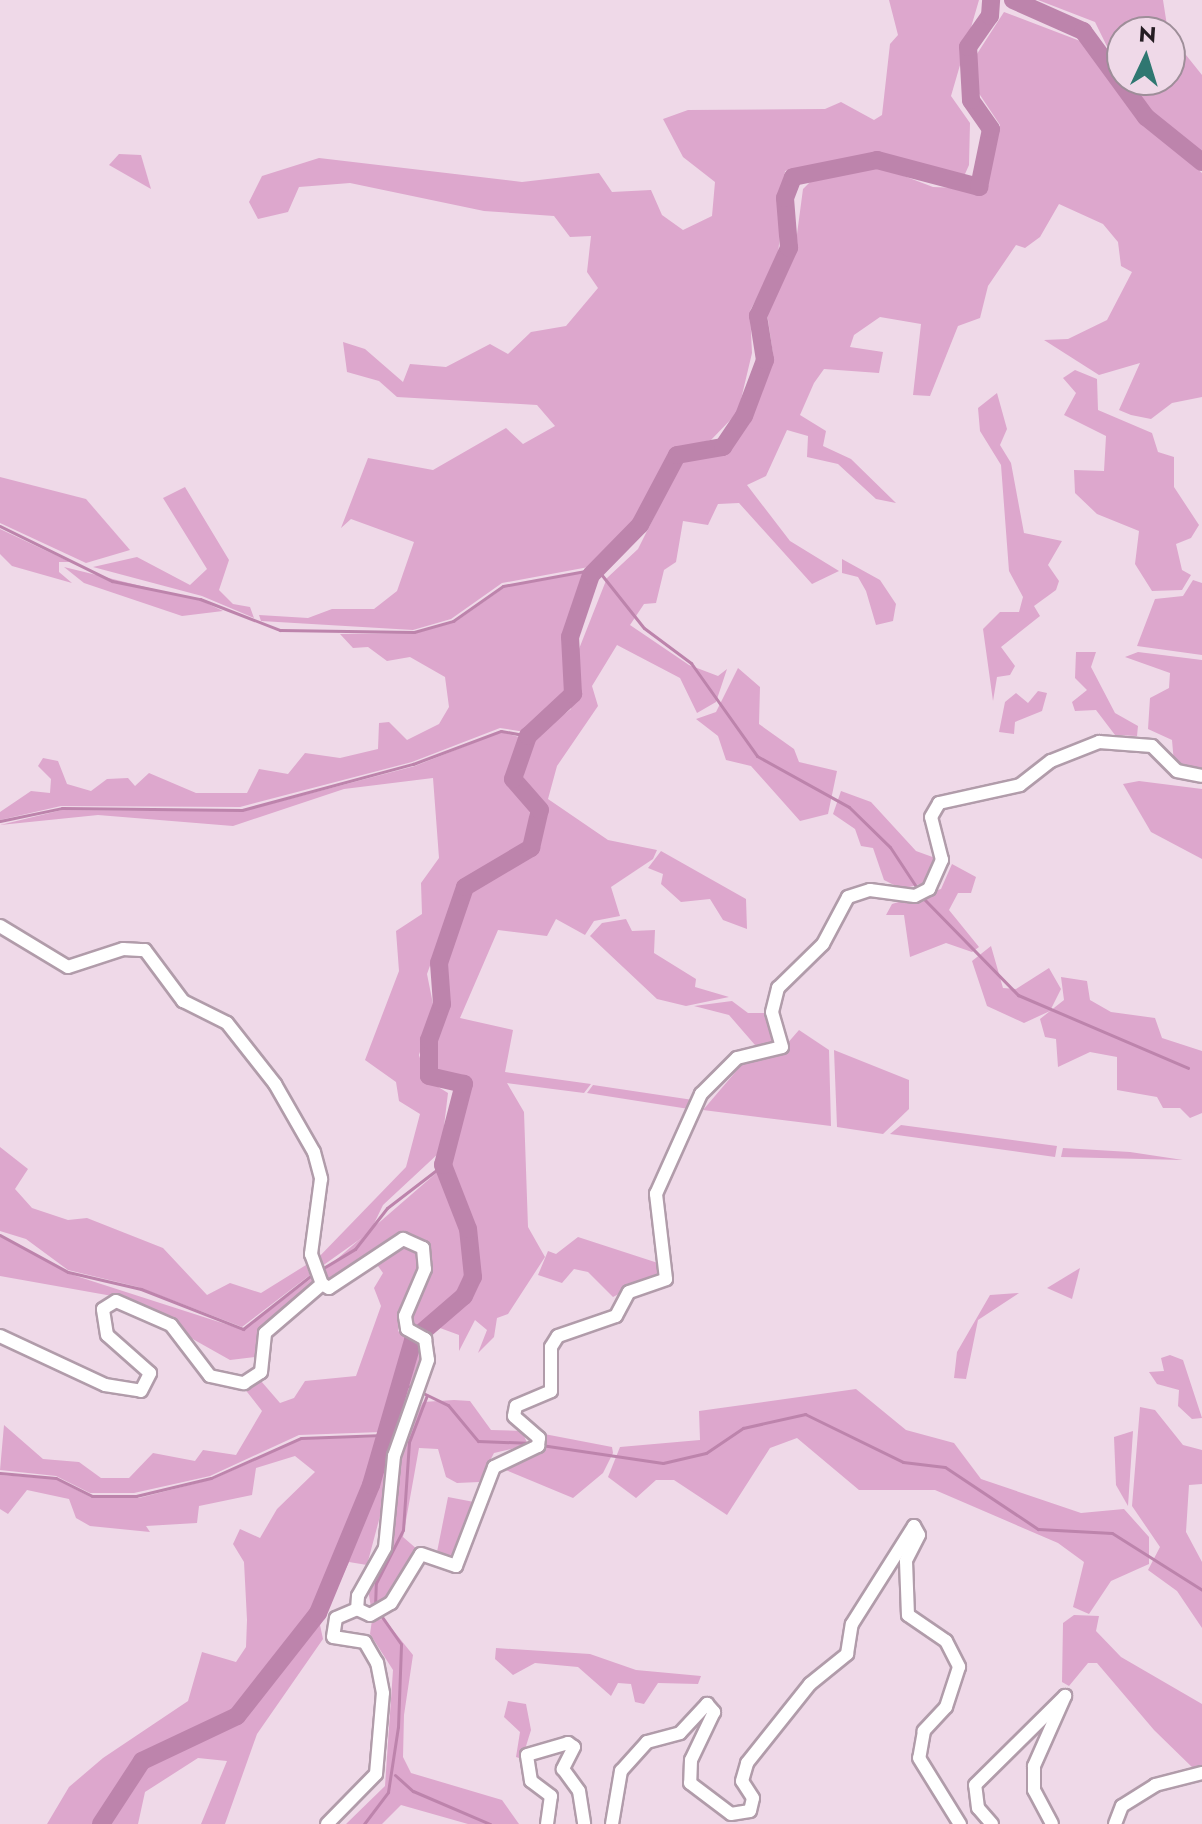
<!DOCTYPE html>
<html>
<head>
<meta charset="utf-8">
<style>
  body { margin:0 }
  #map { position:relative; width:1202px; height:1824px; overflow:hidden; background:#efd9e8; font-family:Jost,sans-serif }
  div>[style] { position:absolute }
  .green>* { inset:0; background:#dda7cd }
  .stream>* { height:3px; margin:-1.5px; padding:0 1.5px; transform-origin:1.5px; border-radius:1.5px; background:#bd84ac }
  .river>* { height:18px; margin:-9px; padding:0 9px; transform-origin:9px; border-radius:9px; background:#bd84ac }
  .roads { filter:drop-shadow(2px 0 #b19caa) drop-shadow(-2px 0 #b19caa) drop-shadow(0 2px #b19caa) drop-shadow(0 -2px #b19caa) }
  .minor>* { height:12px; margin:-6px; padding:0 6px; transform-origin:6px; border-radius:6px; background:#fff }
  span { translate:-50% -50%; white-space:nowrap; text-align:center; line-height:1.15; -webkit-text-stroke:8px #efd9e8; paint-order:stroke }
  .north { position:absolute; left:1106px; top:16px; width:80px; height:80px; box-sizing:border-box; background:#efd9e8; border:2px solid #9e8e99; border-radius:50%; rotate:4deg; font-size:22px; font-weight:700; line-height:32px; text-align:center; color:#251d23 }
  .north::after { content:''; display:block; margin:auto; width:28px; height:36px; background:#2f7771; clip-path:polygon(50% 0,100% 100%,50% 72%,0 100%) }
</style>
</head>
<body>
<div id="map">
  <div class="green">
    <i style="clip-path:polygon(889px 0,979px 0,951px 96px,970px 123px,969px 165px,965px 174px,949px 175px,873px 154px,785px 171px,778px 256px,750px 311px,752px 353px,738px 412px,711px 440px,671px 450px,636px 524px,594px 566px,502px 583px,451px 619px,413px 630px,261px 621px,259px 615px,308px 618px,332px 609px,374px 609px,397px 591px,414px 542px,351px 519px,341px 528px,368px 458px,433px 470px,506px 428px,523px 444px,555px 426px,537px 405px,397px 397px,379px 381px,347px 372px,343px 342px,365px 349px,403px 382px,410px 364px,446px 367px,490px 344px,508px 354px,531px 332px,566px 326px,598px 288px,587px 272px,591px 236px,570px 237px,554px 216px,484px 211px,350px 183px,299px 187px,288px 212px,258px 219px,249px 202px,262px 176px,319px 158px,522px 182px,599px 173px,612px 192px,651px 190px,662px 215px,683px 230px,712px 216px,715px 182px,683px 157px,663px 119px,688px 110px,825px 109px,841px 102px,874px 120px,882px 115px,890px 44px,898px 35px)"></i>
    <i style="clip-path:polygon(1038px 0,1163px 0,1168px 32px,1122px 32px,1122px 77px,1095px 22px)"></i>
    <i style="clip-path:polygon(1004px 12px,1088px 44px,1136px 116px,1202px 173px,1202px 397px,1172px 403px,1151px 419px,1131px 415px,1119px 410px,1140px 363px,1099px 375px,1044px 340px,1068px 339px,1107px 320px,1132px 272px,1121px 266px,1118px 242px,1103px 224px,1059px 204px,1040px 237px,1025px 248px,1016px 245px,988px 286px,980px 318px,958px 326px,930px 396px,913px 395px,921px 324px,880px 317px,854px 335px,850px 347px,883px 352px,879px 373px,824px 369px,814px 383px,800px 415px,826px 431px,823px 446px,851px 459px,896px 503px,876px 499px,838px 464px,807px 457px,808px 436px,787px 430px,766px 476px,747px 485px,790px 541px,839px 571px,812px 584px,739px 503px,718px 504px,708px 525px,683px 521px,676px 562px,664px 570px,656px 603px,644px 604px,630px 625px,689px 665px,718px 676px,727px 669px,716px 702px,697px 713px,680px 678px,617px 645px,592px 686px,598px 706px,557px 766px,548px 799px,608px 840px,657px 850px,653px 859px,611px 887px,620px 916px,594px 921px,585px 935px,556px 919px,547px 936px,498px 930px,460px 1018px,513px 1030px,505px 1072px,591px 1084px,584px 1093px,507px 1083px,524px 1112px,528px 1227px,545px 1257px,508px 1314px,497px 1318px,494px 1337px,478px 1353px,487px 1330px,475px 1320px,459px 1351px,459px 1335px,440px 1328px,423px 1333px,467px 1298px,476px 1277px,472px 1228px,446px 1164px,469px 1077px,436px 1073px,433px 1040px,448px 1002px,444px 962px,458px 917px,470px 892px,525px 861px,540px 844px,546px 820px,523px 777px,528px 754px,533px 738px,571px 709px,577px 654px,607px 578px,638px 549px,683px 459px,725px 451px,750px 416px,773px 354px,767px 313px,795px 249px,803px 189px,817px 175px,875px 165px,933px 187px,984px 189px,1000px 125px,978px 92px,975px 57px)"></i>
    <i style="clip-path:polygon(1170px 35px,1202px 75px,1202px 154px,1169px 134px,1124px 80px,1170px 80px)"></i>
    <i style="clip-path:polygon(119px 154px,141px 155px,151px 189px,109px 165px)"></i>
    <i style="clip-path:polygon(1075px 370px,1097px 379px,1098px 410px,1152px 433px,1158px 452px,1174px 457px,1174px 487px,1199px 525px,1191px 538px,1176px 544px,1182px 570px,1191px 575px,1182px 590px,1152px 591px,1135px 564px,1139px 531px,1097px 514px,1075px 493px,1074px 470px,1104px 471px,1106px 436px,1064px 415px,1076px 393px,1063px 378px)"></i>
    <i style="clip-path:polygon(997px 393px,1007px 429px,1000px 445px,1011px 463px,1024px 533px,1062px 541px,1048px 565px,1059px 581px,1056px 590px,1034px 606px,1040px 616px,1001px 647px,1015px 666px,1010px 675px,997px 677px,993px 701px,983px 629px,1000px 612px,1019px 612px,1023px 597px,1009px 571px,1001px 465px,980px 431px,978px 408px)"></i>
    <i style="clip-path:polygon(0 477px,86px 499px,130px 550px,86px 563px,0 523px)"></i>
    <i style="clip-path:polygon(185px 487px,229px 560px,219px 590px,233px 604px,250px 607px,254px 618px,202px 596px,93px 567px,137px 557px,190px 585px,207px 569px,163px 498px)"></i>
    <i style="clip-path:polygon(0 529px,70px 562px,59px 562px,59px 572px,72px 583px,12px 566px,0 554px)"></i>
    <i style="clip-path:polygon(842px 559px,880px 580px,896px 604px,893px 621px,876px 625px,866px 591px,858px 577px,842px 573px)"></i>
    <i style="clip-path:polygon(64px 567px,202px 601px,223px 611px,182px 616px,84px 583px)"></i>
    <i style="clip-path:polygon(593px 571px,568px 637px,568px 693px,525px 732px,500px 728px,412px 762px,240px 807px,61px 806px,0 820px,0 812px,31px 791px,50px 793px,51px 779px,38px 766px,43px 758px,58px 761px,67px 784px,91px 791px,107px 779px,128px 778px,135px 786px,149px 773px,196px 793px,247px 793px,259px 769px,288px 774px,305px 753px,340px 758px,378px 749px,379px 723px,389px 722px,407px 740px,439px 724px,449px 707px,445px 677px,410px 657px,387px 661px,368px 647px,353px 648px,340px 634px,416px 633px,455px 622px,505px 587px)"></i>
    <i style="clip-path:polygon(1193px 580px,1202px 583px,1202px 655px,1137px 646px,1155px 599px,1183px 596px)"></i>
    <i style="clip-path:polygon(1076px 652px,1096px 652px,1091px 667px,1115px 713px,1138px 726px,1137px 736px,1115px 735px,1096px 710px,1075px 711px,1072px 702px,1087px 690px,1075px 678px)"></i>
    <i style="clip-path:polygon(1138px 652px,1202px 660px,1202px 768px,1174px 763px,1172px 740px,1148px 729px,1150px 698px,1169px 688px,1170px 673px,1125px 657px)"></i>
    <i style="clip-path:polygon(738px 668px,760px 687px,759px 724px,794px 749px,799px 762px,837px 771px,828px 814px,800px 821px,751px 766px,726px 760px,718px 736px,696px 719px,716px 712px)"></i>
    <i style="clip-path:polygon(1038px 691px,1047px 693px,1042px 711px,1015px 722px,1014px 734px,999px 732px,1005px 702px,1016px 693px,1028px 703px)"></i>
    <i style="clip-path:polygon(501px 732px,523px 738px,508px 778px,530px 808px,529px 834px,525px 846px,459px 885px,427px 974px,434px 1009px,419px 1055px,427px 1080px,448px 1093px,441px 1151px,383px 1205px,370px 1232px,318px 1269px,315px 1261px,406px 1167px,420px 1114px,399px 1101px,396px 1082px,365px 1060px,399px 971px,396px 931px,422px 914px,421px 883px,439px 858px,433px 778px,344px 789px,233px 826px,98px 815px,0 825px,62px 810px,244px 811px,415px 766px)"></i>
    <i style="clip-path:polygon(1139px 781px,1202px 789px,1202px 859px,1151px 832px,1123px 784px)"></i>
    <i style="clip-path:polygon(841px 791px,871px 802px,916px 851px,938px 859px,928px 882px,902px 889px,884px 880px,873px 848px,861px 846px,855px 829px,833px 814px)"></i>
    <i style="clip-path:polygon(661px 851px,746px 899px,747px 929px,723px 920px,710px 899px,681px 902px,661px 884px,663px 874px,648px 868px)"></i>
    <i style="clip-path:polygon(952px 864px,976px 877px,971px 893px,958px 893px,949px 910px,979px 947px,972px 952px,946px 943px,910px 957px,904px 915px,886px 915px,892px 904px,941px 889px)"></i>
    <i style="clip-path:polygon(626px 919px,632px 931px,655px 930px,654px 953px,696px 979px,695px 987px,729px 997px,686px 1006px,657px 999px,590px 936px,602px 923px)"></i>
    <i style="clip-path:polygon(991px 946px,1003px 988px,1016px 989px,1049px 968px,1061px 989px,1050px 1011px,1024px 1023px,987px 1006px,972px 961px)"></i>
    <i style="clip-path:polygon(1061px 977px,1087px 981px,1090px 1000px,1111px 1012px,1155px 1018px,1162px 1038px,1202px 1051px,1202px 1113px,1190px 1118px,1180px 1108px,1163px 1108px,1157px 1097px,1117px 1090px,1117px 1057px,1090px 1052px,1058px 1067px,1056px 1039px,1045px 1037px,1040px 1019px,1064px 1000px)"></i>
    <i style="clip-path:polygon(732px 1001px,748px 1013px,767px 1013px,777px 1045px,755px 1045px,729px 1015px,694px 1006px)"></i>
    <i style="clip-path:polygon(799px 1030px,829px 1050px,831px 1126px,703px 1110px,744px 1062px,779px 1053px)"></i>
    <i style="clip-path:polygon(834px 1050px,909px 1080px,909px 1109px,883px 1134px,837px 1127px)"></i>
    <i style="clip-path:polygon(593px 1085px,693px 1100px,689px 1109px,587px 1093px)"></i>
    <i style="clip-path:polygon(901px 1125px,1057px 1146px,1055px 1157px,890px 1134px)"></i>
    <i style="clip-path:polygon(0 1147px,28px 1169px,15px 1189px,32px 1208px,68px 1220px,87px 1218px,163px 1248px,207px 1295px,230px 1283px,261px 1293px,306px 1265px,310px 1275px,242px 1327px,138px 1287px,68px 1270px,26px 1239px,0 1231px)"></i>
    <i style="clip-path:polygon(1063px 1148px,1130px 1152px,1183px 1160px,1061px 1157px)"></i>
    <i style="clip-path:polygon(442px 1168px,465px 1231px,470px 1278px,462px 1295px,418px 1331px,407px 1314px,428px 1270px,427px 1247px,397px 1238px,329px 1282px,322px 1272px)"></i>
    <i style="clip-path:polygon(0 1236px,70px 1274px,244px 1330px,313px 1277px,316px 1285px,267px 1324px,255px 1357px,230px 1360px,118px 1297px,0 1276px)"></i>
    <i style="clip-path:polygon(578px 1237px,661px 1264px,662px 1272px,613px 1297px,588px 1272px,574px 1269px,562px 1283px,538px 1275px,548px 1251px,556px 1254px)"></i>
    <i style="clip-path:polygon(404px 1242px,418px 1245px,425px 1260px,404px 1302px,398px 1331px,410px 1340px,381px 1432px,299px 1435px,210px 1476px,134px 1493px,90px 1493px,56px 1476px,0 1470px,4px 1425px,43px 1459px,79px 1462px,101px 1478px,129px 1478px,153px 1453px,195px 1461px,203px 1450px,236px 1455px,262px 1411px,244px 1388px,261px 1381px,280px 1403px,294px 1398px,305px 1381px,356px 1376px,381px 1306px,374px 1288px,383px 1273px,373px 1259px)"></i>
    <i style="clip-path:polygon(1080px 1268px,1072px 1299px,1047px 1288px)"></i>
    <i style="clip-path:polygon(1019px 1293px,978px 1320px,966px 1379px,954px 1378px,957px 1352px,990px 1295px)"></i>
    <i style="clip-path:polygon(419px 1343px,424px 1351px,367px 1565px,349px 1562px,320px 1625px,323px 1639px,257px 1734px,225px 1824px,201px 1824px,227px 1761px,198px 1758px,145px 1792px,138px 1824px,104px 1824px,142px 1766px,239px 1717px,315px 1622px,374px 1484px)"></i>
    <i style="clip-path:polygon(1170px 1355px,1183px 1360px,1202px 1418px,1192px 1419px,1178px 1406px,1179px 1390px,1157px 1384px,1149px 1372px,1164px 1371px,1161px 1358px)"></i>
    <i style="clip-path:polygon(856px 1389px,906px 1430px,954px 1443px,981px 1479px,1081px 1513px,1124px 1509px,1149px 1537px,1149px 1564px,1111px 1581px,1089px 1614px,1073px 1607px,1084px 1562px,1058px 1543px,935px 1490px,859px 1490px,797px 1438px,770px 1448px,727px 1515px,674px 1480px,656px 1480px,636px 1498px,608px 1477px,620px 1447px,700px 1440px,699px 1411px)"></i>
    <i style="clip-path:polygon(454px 1400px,470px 1401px,491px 1430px,522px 1431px,528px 1445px,494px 1453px,479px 1482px,457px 1483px,446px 1477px,438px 1449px,419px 1448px,403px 1537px,418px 1550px,380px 1604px,371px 1607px,368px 1590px,391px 1551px,398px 1461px,416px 1415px,423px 1402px)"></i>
    <i style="clip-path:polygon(1140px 1407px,1155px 1410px,1183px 1445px,1202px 1450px,1202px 1484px,1189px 1485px,1186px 1532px,1202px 1562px,1202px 1628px,1177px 1591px,1148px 1570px,1160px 1547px,1132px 1506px)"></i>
    <i style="clip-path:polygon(1133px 1431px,1128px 1506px,1116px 1485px,1114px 1437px)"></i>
    <i style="clip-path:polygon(539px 1433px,612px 1447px,613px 1453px,603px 1473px,573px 1498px,501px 1468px,532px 1455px)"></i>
    <i style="clip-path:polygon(381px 1437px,316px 1613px,236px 1715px,140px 1760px,99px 1824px,47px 1824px,69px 1787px,103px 1758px,188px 1701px,202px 1652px,236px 1662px,246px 1647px,247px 1620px,244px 1562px,233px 1544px,240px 1529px,260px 1538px,277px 1509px,315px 1472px,295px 1456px,256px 1468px,252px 1495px,199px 1506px,197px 1523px,146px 1526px,150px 1532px,90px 1526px,76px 1518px,69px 1499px,27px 1490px,8px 1514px,0 1509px,0 1475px,56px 1479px,92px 1498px,139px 1498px,213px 1479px,302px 1439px)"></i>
    <i style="clip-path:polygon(448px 1497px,474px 1502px,454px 1559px,437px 1552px)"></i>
    <i style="clip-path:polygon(1074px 1615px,1099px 1616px,1096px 1631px,1121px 1657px,1202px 1704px,1202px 1766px,1195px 1770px,1154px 1730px,1097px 1663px,1088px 1663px,1069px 1686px,1062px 1682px,1063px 1623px)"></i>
    <i style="clip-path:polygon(384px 1619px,413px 1655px,404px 1715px,403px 1757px,411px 1773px,502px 1800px,519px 1824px,468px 1824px,401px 1805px,382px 1824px,346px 1824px,385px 1786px,393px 1670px,370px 1634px,372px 1620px)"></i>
    <i style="clip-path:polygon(496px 1648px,590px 1654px,636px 1670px,701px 1676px,698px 1684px,658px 1683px,644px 1704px,635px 1702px,631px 1684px,618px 1683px,611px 1696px,578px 1667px,535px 1663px,513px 1675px,495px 1659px)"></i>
    <i style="clip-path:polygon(508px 1701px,526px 1704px,531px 1730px,522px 1759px,516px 1757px,520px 1732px,504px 1717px)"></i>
  </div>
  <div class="stream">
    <i style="left:0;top:526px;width:125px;rotate:26.2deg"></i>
    <i style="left:112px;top:581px;width:90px;rotate:11.6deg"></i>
    <i style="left:200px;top:599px;width:86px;rotate:21.2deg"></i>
    <i style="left:280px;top:630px;width:134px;rotate:0.9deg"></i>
    <i style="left:414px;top:632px;width:41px;rotate:-15.8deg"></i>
    <i style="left:453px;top:621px;width:61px;rotate:-35deg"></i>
    <i style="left:503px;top:586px;width:96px;rotate:-10.3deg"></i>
    <i style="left:597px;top:569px;width:75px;rotate:51.5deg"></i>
    <i style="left:644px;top:628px;width:59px;rotate:36.7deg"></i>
    <i style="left:691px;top:663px;width:114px;rotate:54.6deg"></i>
    <i style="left:757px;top:756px;width:105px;rotate:29deg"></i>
    <i style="left:849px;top:807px;width:57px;rotate:44.3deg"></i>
    <i style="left:890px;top:847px;width:53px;rotate:56.6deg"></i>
    <i style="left:0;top:821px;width:63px;rotate:-11.8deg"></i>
    <i style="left:62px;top:808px;width:180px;rotate:0.6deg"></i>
    <i style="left:242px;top:810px;width:177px;rotate:-15.1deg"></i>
    <i style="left:413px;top:764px;width:94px;rotate:-20.6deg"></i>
    <i style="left:501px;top:731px;width:27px;rotate:10deg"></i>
    <i style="left:923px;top:898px;width:136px;rotate:45.6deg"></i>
    <i style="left:1018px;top:995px;width:185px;rotate:23.2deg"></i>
    <i style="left:0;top:1235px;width:77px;rotate:28.6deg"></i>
    <i style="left:68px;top:1272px;width:75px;rotate:13.1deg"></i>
    <i style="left:141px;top:1289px;width:110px;rotate:21.4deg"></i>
    <i style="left:243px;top:1329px;width:89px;rotate:-38.2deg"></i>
    <i style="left:320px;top:1270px;width:41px;rotate:-31deg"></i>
    <i style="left:355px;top:1249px;width:52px;rotate:-52deg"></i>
    <i style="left:387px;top:1208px;width:71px;rotate:-37.5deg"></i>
    <i style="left:400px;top:1382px;width:16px;rotate:27deg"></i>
    <i style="left:421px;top:1392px;width:30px;rotate:26deg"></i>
    <i style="left:448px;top:1405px;width:47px;rotate:50.2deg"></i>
    <i style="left:478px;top:1441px;width:55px;rotate:2.1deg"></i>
    <i style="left:541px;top:1445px;width:123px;rotate:8.4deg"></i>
    <i style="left:663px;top:1463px;width:44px;rotate:-13.1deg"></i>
    <i style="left:706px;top:1453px;width:45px;rotate:-34deg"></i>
    <i style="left:743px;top:1428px;width:64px;rotate:-12.7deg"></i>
    <i style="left:805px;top:1414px;width:109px;rotate:26.1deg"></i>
    <i style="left:903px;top:1462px;width:42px;rotate:6.8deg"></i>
    <i style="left:945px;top:1467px;width:112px;rotate:33.7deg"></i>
    <i style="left:1038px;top:1529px;width:74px;rotate:3.1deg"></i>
    <i style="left:1112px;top:1533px;width:107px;rotate:32.3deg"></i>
    <i style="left:0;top:1473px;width:56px;rotate:5.1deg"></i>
    <i style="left:56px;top:1478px;width:40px;rotate:26.6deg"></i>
    <i style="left:92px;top:1496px;width:44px"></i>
    <i style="left:136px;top:1496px;width:77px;rotate:-13.5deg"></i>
    <i style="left:211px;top:1478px;width:98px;rotate:-24deg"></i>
    <i style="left:301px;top:1438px;width:83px;rotate:-2.1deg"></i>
    <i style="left:375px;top:1607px;width:24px;rotate:-88deg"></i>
    <i style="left:376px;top:1583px;width:59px;rotate:-63deg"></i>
    <i style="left:403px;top:1530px;width:88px;rotate:-86.1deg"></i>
    <i style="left:409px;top:1442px;width:50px;rotate:-69deg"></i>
    <i style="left:395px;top:1775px;width:24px;rotate:42deg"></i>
    <i style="left:413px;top:1791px;width:84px;rotate:23.2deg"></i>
    <i style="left:364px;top:1824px;width:40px;rotate:-53deg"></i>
    <i style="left:388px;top:1792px;width:66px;rotate:-81.3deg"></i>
    <i style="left:398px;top:1727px;width:83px;rotate:-87.9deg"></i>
    <i style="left:401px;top:1644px;width:38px;rotate:-125deg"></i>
  </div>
  <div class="river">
    <i style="left:1013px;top:0;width:77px;rotate:23.9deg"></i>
    <i style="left:1083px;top:31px;width:107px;rotate:53.8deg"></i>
    <i style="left:1146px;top:117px;width:72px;rotate:38.8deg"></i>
    <i style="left:101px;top:1824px;width:75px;rotate:-56.9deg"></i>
    <i style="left:142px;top:1761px;width:105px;rotate:-25.3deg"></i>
    <i style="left:237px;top:1716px;width:131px;rotate:-51.8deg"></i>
    <i style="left:318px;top:1613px;width:139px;rotate:-67.5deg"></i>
    <i style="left:371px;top:1485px;width:151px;rotate:-73.8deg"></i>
    <i style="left:413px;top:1340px;width:67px;rotate:-40.8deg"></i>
    <i style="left:464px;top:1296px;width:21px;rotate:-65deg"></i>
    <i style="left:473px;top:1277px;width:48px;rotate:-95.9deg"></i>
    <i style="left:468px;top:1229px;width:69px;rotate:-111.3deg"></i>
    <i style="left:443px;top:1165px;width:84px;rotate:-75.5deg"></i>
    <i style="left:464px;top:1084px;width:36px;rotate:-167deg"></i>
    <i style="left:429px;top:1076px;width:36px;rotate:-90deg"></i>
    <i style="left:429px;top:1040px;width:38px;rotate:-70deg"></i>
    <i style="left:442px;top:1004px;width:41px;rotate:-94.2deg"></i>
    <i style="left:439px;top:963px;width:80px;rotate:-71.1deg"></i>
    <i style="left:465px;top:887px;width:77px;rotate:-30.6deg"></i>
    <i style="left:531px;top:848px;width:39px;rotate:-77deg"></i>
    <i style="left:540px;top:810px;width:41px;rotate:-131.1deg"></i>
    <i style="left:513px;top:779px;width:46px;rotate:-70.8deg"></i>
    <i style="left:528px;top:736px;width:62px;rotate:-43deg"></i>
    <i style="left:573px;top:694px;width:57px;rotate:-93deg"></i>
    <i style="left:570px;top:637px;width:65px;rotate:-71.3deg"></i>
    <i style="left:591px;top:575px;width:70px;rotate:-45.6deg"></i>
    <i style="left:640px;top:525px;width:79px;rotate:-62.1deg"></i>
    <i style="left:677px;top:455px;width:47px;rotate:-9.9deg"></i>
    <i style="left:723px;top:447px;width:37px;rotate:-56deg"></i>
    <i style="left:744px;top:416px;width:60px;rotate:-69.4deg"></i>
    <i style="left:765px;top:360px;width:45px;rotate:-99deg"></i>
    <i style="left:758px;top:316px;width:75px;rotate:-65.5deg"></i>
    <i style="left:789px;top:248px;width:50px;rotate:-94.6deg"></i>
    <i style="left:785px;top:198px;width:22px;rotate:-69deg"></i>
    <i style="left:793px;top:177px;width:86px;rotate:-11.4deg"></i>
    <i style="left:877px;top:160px;width:106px;rotate:14.8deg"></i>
    <i style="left:979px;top:187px;width:59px;rotate:-78.3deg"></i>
    <i style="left:991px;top:129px;width:35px;rotate:-125deg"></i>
    <i style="left:971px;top:100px;width:53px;rotate:-93.2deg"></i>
    <i style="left:968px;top:47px;width:38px;rotate:-55deg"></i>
    <i style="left:990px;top:16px;width:16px;rotate:-86deg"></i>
  </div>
  <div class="roads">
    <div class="minor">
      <i style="left:0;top:926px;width:79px;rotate:31.1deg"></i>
      <i style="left:68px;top:967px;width:58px;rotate:-18.1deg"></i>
      <i style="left:123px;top:949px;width:22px;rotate:3deg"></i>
      <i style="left:145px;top:950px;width:64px;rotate:53.3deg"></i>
      <i style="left:183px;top:1001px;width:49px;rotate:26.6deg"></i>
      <i style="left:227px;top:1023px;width:78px;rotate:51.8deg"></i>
      <i style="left:275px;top:1084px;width:78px;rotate:60.2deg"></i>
      <i style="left:314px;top:1152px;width:28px;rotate:75deg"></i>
      <i style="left:321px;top:1179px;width:76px;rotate:97.6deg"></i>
      <i style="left:311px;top:1254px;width:32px;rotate:70deg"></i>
      <i style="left:322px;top:1284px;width:8px;rotate:30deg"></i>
      <i style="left:329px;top:1288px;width:89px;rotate:-33.5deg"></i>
      <i style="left:403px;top:1239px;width:22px;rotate:24deg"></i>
      <i style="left:423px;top:1248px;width:21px;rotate:85deg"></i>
      <i style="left:425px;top:1269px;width:51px;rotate:113.1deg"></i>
      <i style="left:405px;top:1316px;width:13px;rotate:81deg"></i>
      <i style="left:407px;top:1329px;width:21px;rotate:29deg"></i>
      <i style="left:425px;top:1339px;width:21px;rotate:82deg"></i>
      <i style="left:428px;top:1360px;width:102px;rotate:109.5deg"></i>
      <i style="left:394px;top:1456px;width:92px;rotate:95.6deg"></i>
      <i style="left:385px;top:1548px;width:55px;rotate:119.4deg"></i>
      <i style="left:358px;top:1596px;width:13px;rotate:94deg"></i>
      <i style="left:357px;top:1609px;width:14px;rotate:25deg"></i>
      <i style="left:370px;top:1615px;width:24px;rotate:-30deg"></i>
      <i style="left:391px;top:1603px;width:57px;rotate:-58.5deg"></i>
      <i style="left:421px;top:1554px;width:37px;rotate:19deg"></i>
      <i style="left:456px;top:1566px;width:106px;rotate:-69deg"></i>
      <i style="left:494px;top:1467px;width:49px;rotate:-25.5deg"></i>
      <i style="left:538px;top:1446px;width:8px;rotate:-83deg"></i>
      <i style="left:539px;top:1438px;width:33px;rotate:-139deg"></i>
      <i style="left:514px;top:1416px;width:10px;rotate:-79deg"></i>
      <i style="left:516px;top:1406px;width:38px;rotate:-23deg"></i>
      <i style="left:551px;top:1391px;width:44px;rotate:-90deg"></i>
      <i style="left:551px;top:1347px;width:13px;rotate:-58deg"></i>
      <i style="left:558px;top:1336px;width:61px;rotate:-19deg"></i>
      <i style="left:616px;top:1316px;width:27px;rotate:-62deg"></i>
      <i style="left:629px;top:1292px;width:39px;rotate:-19deg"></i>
      <i style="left:666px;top:1279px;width:86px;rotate:-96.7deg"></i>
      <i style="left:656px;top:1194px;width:110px;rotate:-65.8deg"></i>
      <i style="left:701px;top:1094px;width:51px;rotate:-45deg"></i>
      <i style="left:737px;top:1058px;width:46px;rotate:-13.7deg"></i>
      <i style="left:782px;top:1047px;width:36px;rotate:-106deg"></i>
      <i style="left:772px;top:1012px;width:25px;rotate:-76deg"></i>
      <i style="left:778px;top:988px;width:63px;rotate:-44.4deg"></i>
      <i style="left:823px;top:944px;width:53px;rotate:-62deg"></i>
      <i style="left:848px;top:897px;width:23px;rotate:-18deg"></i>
      <i style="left:870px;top:890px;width:45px;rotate:7.6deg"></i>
      <i style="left:915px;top:896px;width:16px;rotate:-27deg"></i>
      <i style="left:929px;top:889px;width:32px;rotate:-66deg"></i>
      <i style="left:942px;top:860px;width:44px;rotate:-104.3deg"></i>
      <i style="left:931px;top:817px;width:16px;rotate:-60deg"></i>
      <i style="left:939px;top:803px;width:83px;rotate:-12.5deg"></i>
      <i style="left:1020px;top:785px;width:39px;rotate:-38deg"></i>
      <i style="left:1051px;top:761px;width:52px;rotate:-21.6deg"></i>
      <i style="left:1099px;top:742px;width:53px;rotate:4.3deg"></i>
      <i style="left:1152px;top:746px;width:35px;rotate:45deg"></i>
      <i style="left:1177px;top:771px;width:25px;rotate:11deg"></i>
      <i style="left:0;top:1336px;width:116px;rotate:25deg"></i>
      <i style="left:105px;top:1385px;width:36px;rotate:9deg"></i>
      <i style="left:141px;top:1391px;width:20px;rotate:-63deg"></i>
      <i style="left:150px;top:1373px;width:57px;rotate:-138.5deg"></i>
      <i style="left:107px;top:1335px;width:26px;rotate:-99deg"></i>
      <i style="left:103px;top:1309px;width:15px;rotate:-32deg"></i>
      <i style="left:116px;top:1301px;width:60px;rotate:23.6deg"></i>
      <i style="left:171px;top:1325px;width:64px;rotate:52.6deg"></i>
      <i style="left:210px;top:1376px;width:35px;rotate:12deg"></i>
      <i style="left:244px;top:1383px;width:20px;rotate:-33deg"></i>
      <i style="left:261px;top:1372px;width:39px;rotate:-84deg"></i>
      <i style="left:265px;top:1333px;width:75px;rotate:-40.7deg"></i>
      <i style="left:327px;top:1824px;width:70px;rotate:-45.6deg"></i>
      <i style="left:376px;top:1774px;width:81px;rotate:-85.1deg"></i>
      <i style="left:383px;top:1693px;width:31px;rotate:-101deg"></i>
      <i style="left:377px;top:1663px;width:24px;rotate:-120deg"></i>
      <i style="left:365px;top:1642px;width:32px;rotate:-171deg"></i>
      <i style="left:333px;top:1637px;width:19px;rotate:-81deg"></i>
      <i style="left:336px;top:1618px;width:23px;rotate:-23deg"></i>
      <i style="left:547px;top:1824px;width:28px;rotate:-82deg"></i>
      <i style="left:551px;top:1796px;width:25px;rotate:-143deg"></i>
      <i style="left:531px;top:1781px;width:26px;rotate:-99deg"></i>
      <i style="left:527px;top:1755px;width:43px;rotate:-16.3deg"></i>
      <i style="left:568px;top:1743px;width:7px;rotate:34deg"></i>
      <i style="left:574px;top:1747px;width:25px;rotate:117deg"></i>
      <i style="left:563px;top:1769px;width:27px;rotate:54deg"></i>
      <i style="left:579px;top:1791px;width:33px;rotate:81deg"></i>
      <i style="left:612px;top:1824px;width:54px;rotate:-80.4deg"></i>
      <i style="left:621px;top:1771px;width:39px;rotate:-48deg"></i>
      <i style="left:647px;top:1742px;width:34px;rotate:-15deg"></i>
      <i style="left:680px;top:1733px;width:40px;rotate:-47deg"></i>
      <i style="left:707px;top:1704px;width:11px;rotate:49deg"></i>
      <i style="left:714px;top:1712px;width:53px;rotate:115.6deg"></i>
      <i style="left:691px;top:1760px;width:23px;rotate:92deg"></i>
      <i style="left:690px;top:1783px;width:51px;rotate:37.1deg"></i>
      <i style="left:731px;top:1814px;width:19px;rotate:-9deg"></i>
      <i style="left:750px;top:1811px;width:13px;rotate:-77deg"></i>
      <i style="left:753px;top:1798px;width:20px;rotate:-123deg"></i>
      <i style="left:742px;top:1781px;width:19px;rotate:-74deg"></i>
      <i style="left:747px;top:1763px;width:101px;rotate:-51.4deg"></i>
      <i style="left:810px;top:1684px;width:48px;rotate:-39deg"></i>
      <i style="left:847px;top:1654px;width:30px;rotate:-81deg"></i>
      <i style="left:852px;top:1624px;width:116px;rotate:-57.7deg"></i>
      <i style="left:914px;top:1526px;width:10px;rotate:61deg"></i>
      <i style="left:919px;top:1535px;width:29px;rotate:117deg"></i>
      <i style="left:906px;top:1561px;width:54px;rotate:87.9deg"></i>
      <i style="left:908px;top:1615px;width:46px;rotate:34.4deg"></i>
      <i style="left:946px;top:1641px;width:29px;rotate:63deg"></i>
      <i style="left:959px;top:1667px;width:42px;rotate:108deg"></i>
      <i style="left:946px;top:1707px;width:33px;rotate:133deg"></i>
      <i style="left:924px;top:1731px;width:27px;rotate:100deg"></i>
      <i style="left:919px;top:1758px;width:78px;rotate:58.2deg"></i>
      <i style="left:992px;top:1824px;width:21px;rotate:-131deg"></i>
      <i style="left:978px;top:1808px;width:23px;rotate:-97deg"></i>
      <i style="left:975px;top:1785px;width:127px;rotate:-44.7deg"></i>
      <i style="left:1065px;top:1696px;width:77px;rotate:113.9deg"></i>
      <i style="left:1034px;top:1766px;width:24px;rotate:90deg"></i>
      <i style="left:1034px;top:1790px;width:38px;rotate:62deg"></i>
      <i style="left:1115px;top:1824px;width:19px;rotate:-69deg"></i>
      <i style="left:1122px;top:1806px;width:39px;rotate:-32deg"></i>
      <i style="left:1155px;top:1785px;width:49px;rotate:-14.3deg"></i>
    </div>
  </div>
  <div class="north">N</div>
</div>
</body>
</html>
